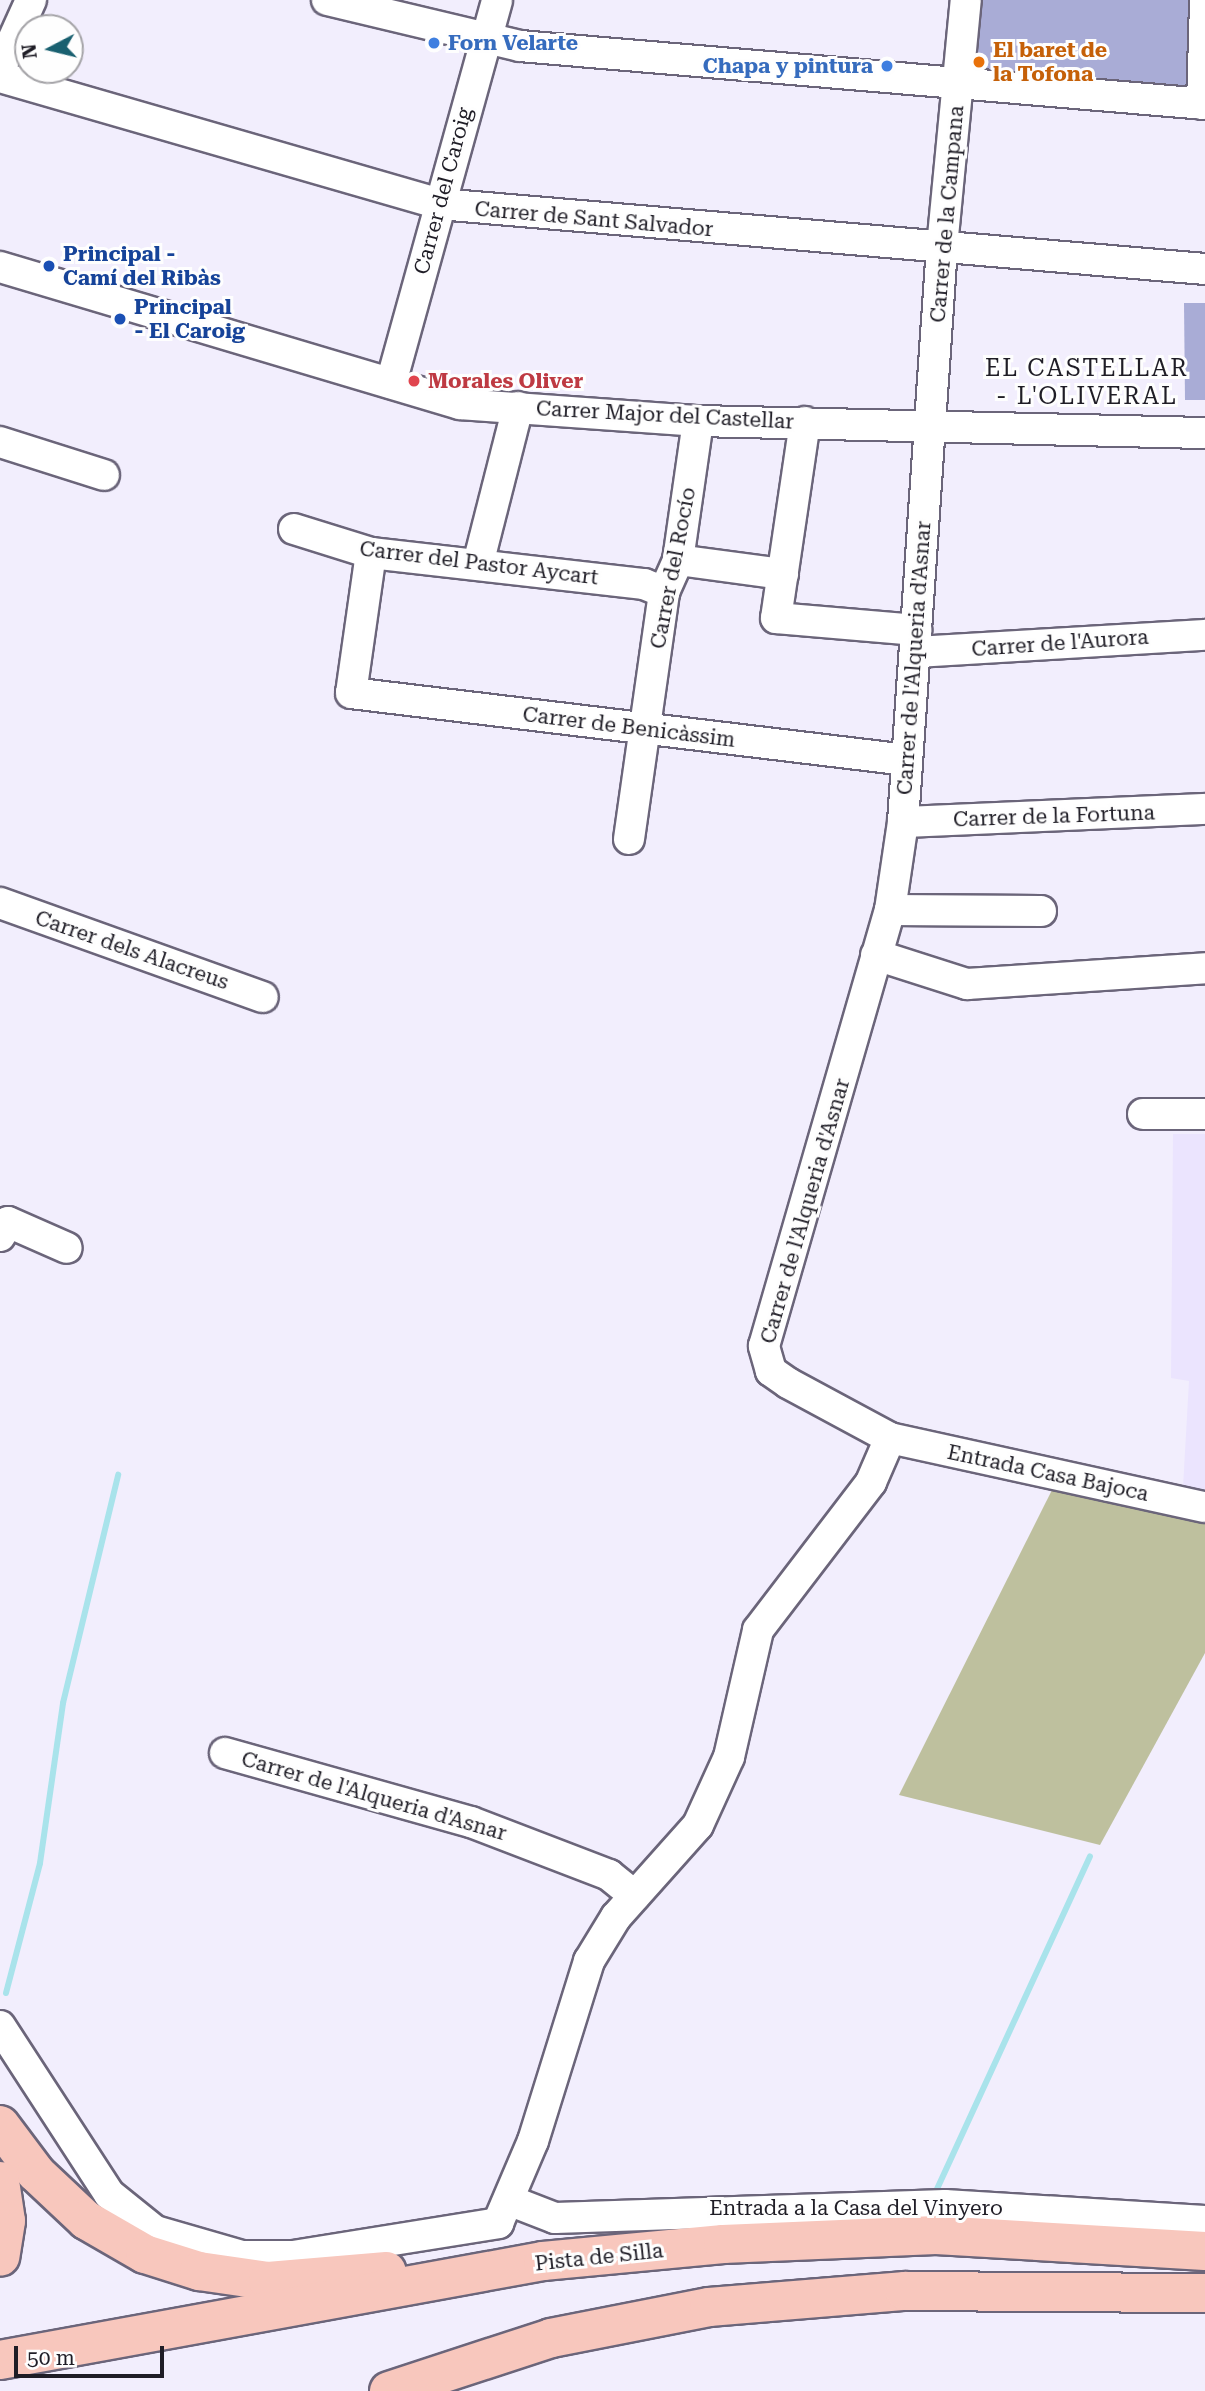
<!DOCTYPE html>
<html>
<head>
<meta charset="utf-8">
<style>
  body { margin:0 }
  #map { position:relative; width:1205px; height:2391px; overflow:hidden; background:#f2eefd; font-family:"Roboto Serif",serif }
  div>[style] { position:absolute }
  .built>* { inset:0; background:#ebe4fe }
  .green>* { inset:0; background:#bec09e }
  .stream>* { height:6px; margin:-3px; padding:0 3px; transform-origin:3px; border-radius:3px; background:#a9e3eb }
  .building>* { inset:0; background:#a9acd6 }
  .roads { filter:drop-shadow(2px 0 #6b657a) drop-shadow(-2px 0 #6b657a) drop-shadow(0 2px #6b657a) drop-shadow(0 -2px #6b657a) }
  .minor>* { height:30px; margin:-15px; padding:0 15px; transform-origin:15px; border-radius:15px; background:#fff }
  .highway>* { height:38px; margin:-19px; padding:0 19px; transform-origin:19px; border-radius:19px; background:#f8c7bd }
  .dots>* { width:19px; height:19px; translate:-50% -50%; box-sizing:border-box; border:4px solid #fefefe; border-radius:50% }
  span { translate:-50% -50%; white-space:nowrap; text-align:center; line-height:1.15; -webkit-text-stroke:6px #fefefe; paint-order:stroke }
  .shop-label { font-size:21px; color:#366cbe; font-weight:700 }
  .left { translate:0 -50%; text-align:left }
  .right { translate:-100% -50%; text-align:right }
  .food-label { font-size:21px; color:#c56008; font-weight:700 }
  .street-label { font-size:21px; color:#1f1d26 }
  .transit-label { font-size:21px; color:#164399; font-weight:700 }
  .health-label { font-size:21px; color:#be3a42; font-weight:700 }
  .quarter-label { font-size:24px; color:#1f1d26; letter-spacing:2px }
  .north { position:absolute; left:14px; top:14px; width:70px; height:70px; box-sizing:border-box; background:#fefefe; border:2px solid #a5a4a8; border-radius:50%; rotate:263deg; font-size:19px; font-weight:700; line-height:28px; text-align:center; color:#1f1d26 }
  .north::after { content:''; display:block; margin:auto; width:24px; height:32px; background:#196070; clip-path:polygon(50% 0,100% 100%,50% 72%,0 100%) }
  .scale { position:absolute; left:14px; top:2346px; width:150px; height:32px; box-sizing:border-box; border:4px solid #1f1d26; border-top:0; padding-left:9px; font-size:21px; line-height:24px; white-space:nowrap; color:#1f1d26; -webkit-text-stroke:5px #fefefe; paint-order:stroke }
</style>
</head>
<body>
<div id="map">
  <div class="built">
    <i style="clip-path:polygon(1173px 1134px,1205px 1134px,1205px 1492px,1183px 1487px,1189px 1381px,1171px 1378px)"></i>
  </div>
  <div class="green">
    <i style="clip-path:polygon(1055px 1484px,1205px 1518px,1205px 1653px,1100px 1845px,899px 1795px)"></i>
  </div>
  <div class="stream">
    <i style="left:6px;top:1993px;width:134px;rotate:-75.3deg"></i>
    <i style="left:40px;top:1863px;width:162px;rotate:-81.8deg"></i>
    <i style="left:63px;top:1703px;width:235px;rotate:-76.4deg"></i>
    <i style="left:937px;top:2189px;width:366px;rotate:-65.3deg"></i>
  </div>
  <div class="building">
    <i style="clip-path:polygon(976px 0,1192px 0,1192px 87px,970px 68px)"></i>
    <i style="clip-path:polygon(1184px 303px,1205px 303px,1205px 400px,1185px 400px)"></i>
  </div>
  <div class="roads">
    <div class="minor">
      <i style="left:327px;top:0;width:198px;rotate:13.4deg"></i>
      <i style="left:520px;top:46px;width:687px;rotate:4.84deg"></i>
      <i style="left:0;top:69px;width:76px;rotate:-65.8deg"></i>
      <i style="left:0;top:77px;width:457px;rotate:16.1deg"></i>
      <i style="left:439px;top:204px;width:769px;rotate:4.85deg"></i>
      <i style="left:1202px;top:104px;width:104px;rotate:-88.3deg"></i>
      <i style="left:0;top:267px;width:480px;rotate:16.6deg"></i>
      <i style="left:460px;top:404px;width:239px;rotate:4.1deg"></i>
      <i style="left:698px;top:421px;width:507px;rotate:1.36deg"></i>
      <i style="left:391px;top:383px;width:397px;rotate:-74.5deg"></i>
      <i style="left:805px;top:422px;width:198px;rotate:98.4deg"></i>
      <i style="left:776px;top:618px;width:141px;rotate:4.9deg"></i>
      <i style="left:0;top:442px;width:109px;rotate:17.6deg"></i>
      <i style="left:294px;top:529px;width:81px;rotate:17.3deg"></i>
      <i style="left:371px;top:553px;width:275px;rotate:6.5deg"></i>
      <i style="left:644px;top:584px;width:22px;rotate:22deg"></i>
      <i style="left:371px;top:553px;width:141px;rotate:98.1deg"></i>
      <i style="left:351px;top:693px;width:560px;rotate:6.87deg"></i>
      <i style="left:678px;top:560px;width:106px;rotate:7.6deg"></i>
      <i style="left:478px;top:564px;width:162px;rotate:-75.7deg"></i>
      <i style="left:916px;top:652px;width:289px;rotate:-3.4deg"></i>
      <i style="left:903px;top:822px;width:302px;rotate:-2.5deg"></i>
      <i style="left:629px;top:839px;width:249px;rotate:-81.9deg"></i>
      <i style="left:664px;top:592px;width:35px;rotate:-66deg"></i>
      <i style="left:678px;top:560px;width:140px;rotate:-81.8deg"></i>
      <i style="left:0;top:903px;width:279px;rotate:19.7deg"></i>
      <i style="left:890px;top:910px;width:151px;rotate:0.4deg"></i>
      <i style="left:876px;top:955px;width:96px;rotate:17.7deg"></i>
      <i style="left:967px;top:984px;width:239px;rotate:-3.8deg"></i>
      <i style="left:1143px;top:1114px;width:62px"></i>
      <i style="left:0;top:1236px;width:16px;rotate:-60deg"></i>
      <i style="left:8px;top:1222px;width:64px;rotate:23.8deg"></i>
      <i style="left:890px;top:1438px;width:116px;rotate:-151.7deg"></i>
      <i style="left:788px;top:1383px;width:21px;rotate:-145deg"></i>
      <i style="left:771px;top:1371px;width:26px;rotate:-106deg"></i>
      <i style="left:764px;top:1346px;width:454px;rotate:-73.9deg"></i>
      <i style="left:890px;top:910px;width:89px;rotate:-81.6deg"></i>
      <i style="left:903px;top:822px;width:576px;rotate:-86.12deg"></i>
      <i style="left:942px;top:247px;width:248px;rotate:-84.5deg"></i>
      <i style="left:890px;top:1438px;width:322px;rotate:12.4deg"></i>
      <i style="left:225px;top:1753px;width:255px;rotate:15.7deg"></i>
      <i style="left:471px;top:1822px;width:148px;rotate:21deg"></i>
      <i style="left:609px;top:1875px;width:33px;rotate:39deg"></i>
      <i style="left:0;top:2026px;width:200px;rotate:57deg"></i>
      <i style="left:109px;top:2194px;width:59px;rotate:38.8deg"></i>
      <i style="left:155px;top:2231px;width:91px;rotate:16deg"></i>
      <i style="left:242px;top:2256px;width:51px"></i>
      <i style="left:293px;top:2256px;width:208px;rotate:-9.1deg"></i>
      <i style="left:498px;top:2223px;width:89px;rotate:-66.9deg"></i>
      <i style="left:533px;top:2141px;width:189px;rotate:-72.7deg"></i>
      <i style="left:589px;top:1961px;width:52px;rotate:-58.5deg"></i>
      <i style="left:616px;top:1917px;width:123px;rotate:-48.3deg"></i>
      <i style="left:698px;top:1825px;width:75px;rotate:-65.5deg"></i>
      <i style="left:729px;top:1757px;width:130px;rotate:-77.1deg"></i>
      <i style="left:758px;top:1630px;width:186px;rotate:-52.6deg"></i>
      <i style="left:871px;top:1482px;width:48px;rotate:-66.6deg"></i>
      <i style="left:511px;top:2201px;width:47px;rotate:21.1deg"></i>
      <i style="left:555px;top:2218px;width:390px;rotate:-1.9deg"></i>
      <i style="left:945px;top:2205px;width:260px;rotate:3.5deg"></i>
    </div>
    <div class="highway">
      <i style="left:0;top:2125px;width:60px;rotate:53.1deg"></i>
      <i style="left:36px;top:2173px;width:69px;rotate:43.2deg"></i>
      <i style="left:86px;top:2220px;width:68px;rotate:30deg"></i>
      <i style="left:145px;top:2254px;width:57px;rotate:17.5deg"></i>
      <i style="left:199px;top:2271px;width:70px;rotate:8.2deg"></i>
      <i style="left:268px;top:2281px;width:119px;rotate:-4.8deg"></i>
      <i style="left:0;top:2181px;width:40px;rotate:81.5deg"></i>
      <i style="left:6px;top:2221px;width:36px;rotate:99deg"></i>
      <i style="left:0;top:2360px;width:552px;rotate:-10.33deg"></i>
      <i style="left:543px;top:2261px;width:181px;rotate:-5.4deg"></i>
      <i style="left:723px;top:2244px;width:213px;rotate:-2.4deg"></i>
      <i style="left:936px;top:2235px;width:269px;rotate:3.4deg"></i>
      <i style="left:389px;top:2391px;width:170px;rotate:-18.1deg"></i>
      <i style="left:551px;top:2338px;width:161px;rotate:-11.1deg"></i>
      <i style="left:709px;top:2307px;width:197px;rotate:-4.7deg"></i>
      <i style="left:905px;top:2291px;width:300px;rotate:0.4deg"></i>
    </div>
  </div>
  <div class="dots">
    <i style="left:434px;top:43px;background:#3f7fe0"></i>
    <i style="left:979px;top:62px;background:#e8710a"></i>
    <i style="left:887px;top:66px;background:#3f7fe0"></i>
    <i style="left:49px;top:266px;background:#1a4fb4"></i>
    <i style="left:120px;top:319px;background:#1a4fb4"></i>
    <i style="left:414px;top:381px;background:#e0444e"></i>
  </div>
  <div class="shop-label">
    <span class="left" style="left:448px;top:43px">Forn Velarte</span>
    <span class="right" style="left:873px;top:66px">Chapa y pintura</span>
  </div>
  <div class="food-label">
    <span class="left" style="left:993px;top:62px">El baret de<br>la Tofona</span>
  </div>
  <div class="street-label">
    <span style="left:443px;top:191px;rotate:-75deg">Carrer del Caroig</span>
    <span style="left:947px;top:214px;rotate:-85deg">Carrer de la Campana</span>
    <span style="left:594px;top:219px;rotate:5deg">Carrer de Sant Salvador</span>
    <span style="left:665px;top:415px;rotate:3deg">Carrer Major del Castellar</span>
    <span style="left:479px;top:563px;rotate:7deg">Carrer del Pastor Aycart</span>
    <span style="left:673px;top:568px;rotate:-79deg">Carrer del Rocío</span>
    <span style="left:1060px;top:643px;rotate:-4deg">Carrer de l'Aurora</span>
    <span style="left:914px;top:658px;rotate:-86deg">Carrer de l'Alqueria d'Asnar</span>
    <span style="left:629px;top:727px;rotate:7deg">Carrer de Benicàssim</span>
    <span style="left:1054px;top:816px;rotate:-2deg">Carrer de la Fortuna</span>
    <span style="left:132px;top:950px;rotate:19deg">Carrer dels Alacreus</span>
    <span style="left:805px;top:1211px;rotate:-74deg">Carrer de l'Alqueria d'Asnar</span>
    <span style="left:1048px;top:1473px;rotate:12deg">Entrada Casa Bajoca</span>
    <span style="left:374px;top:1796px;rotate:16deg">Carrer de l'Alqueria d'Asnar</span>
    <span style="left:856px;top:2208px">Entrada a la Casa del Vinyero</span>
    <span style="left:599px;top:2257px;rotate:-6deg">Pista de Silla</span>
  </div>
  <div class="transit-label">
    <span class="left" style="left:63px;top:266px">Principal -<br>Camí del Ribàs</span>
    <span class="left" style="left:134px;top:319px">Principal<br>- El Caroig</span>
  </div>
  <div class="health-label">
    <span class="left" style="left:428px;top:381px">Morales Oliver</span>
  </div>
  <div class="quarter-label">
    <span style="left:1087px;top:383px">EL CASTELLAR<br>- L'OLIVERAL</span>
  </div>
  <div class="north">N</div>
  <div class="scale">50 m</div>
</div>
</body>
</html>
